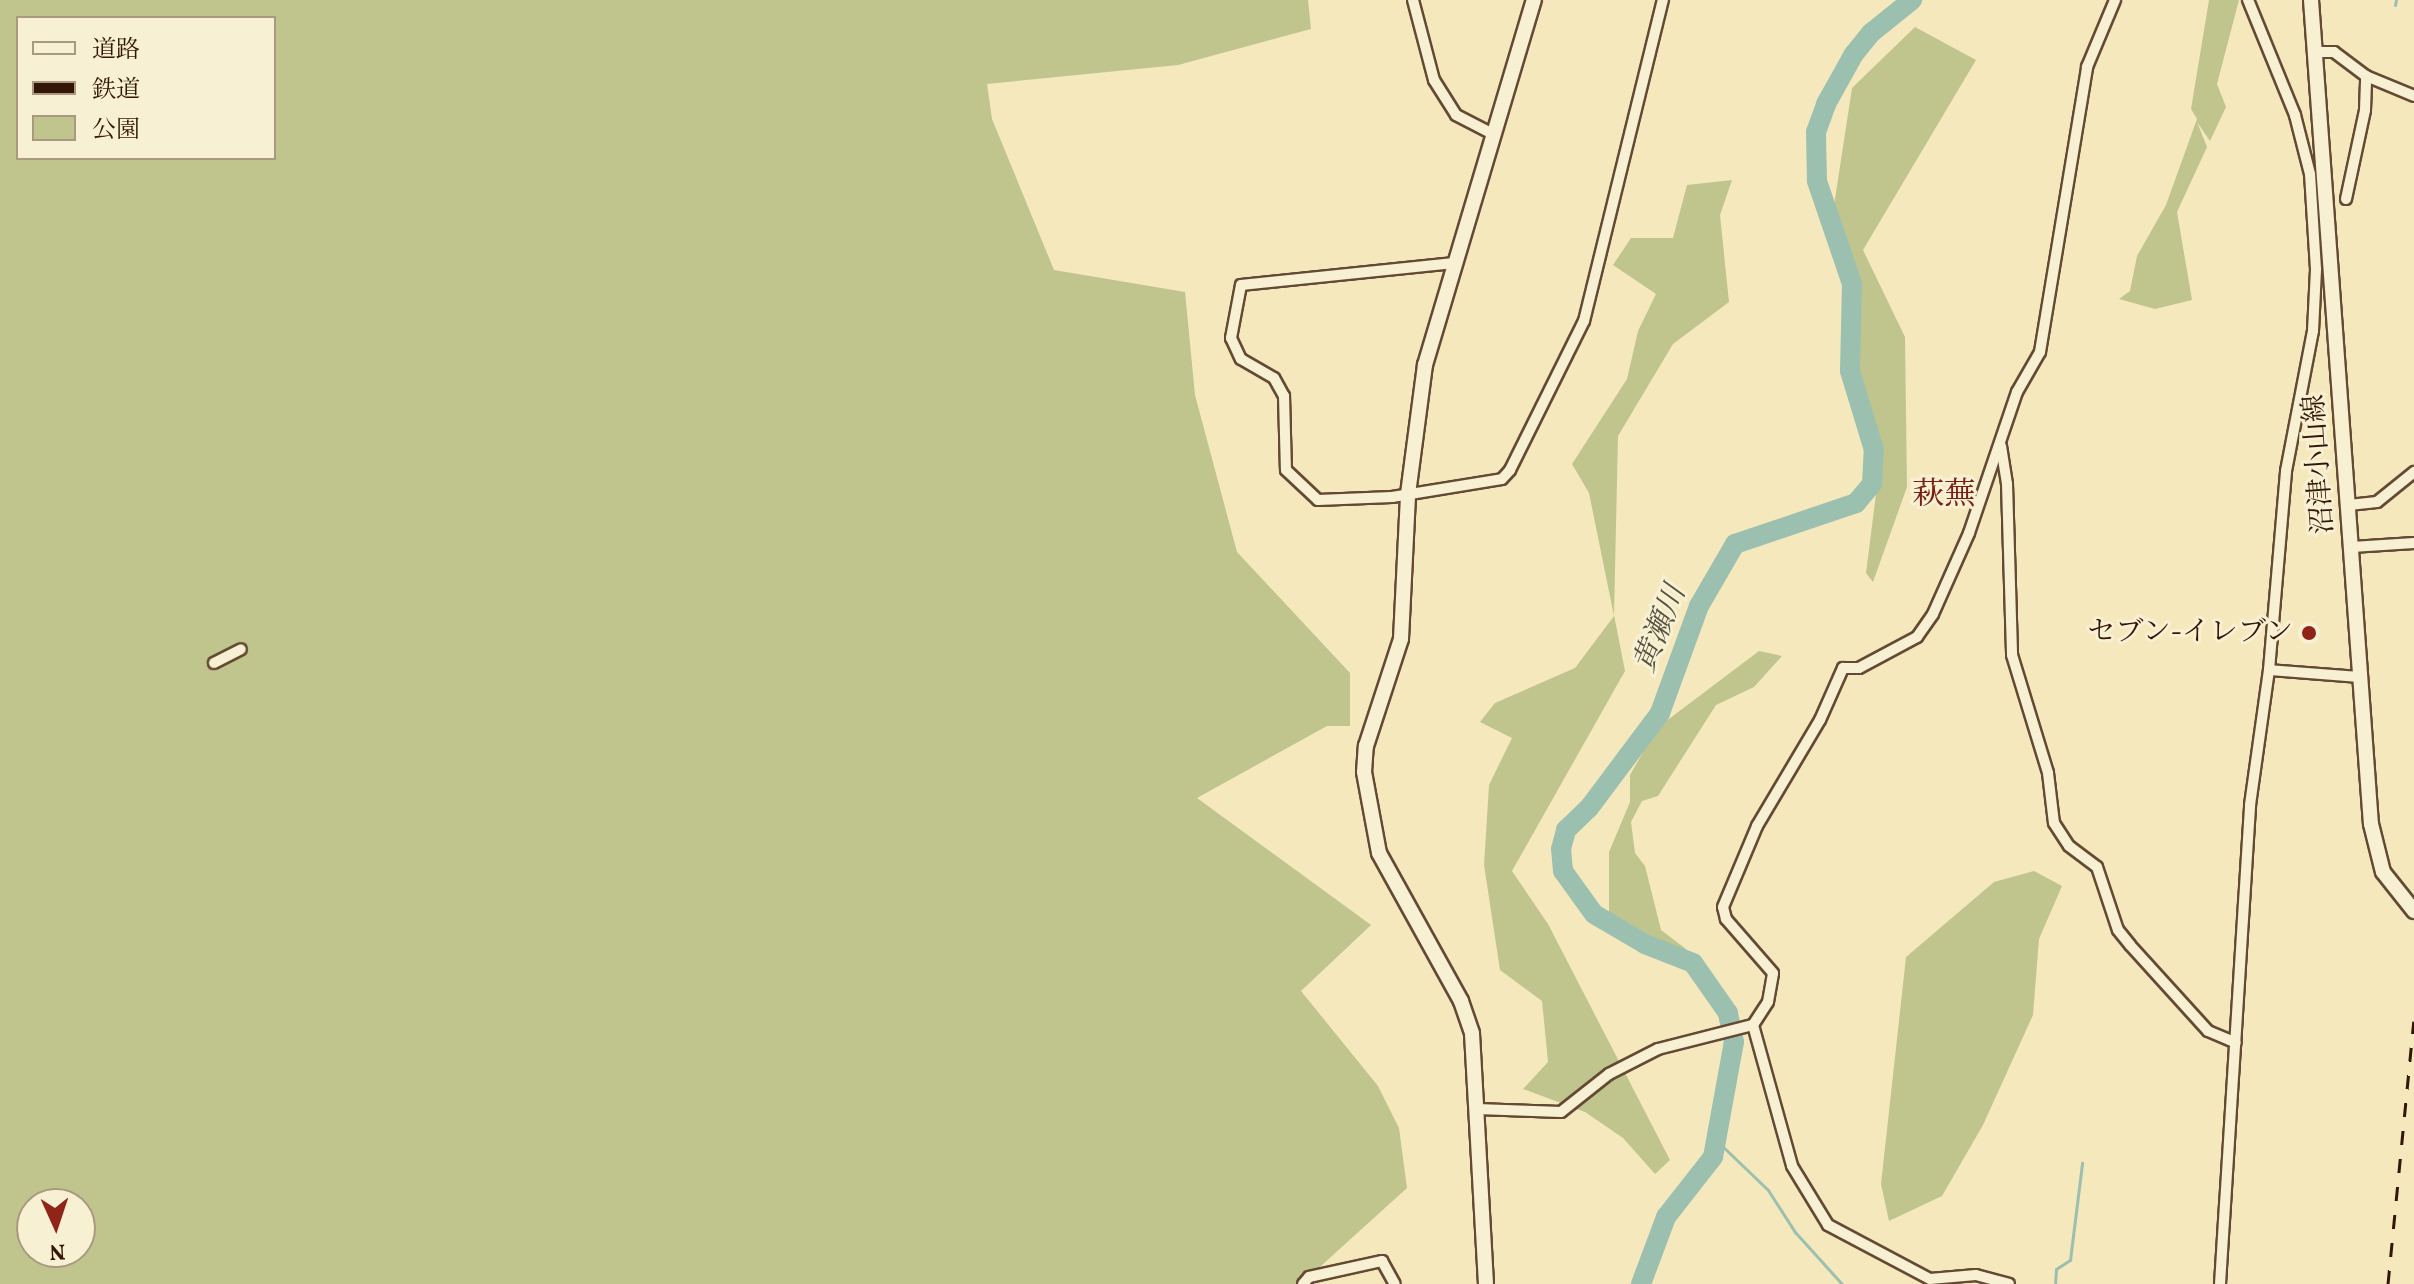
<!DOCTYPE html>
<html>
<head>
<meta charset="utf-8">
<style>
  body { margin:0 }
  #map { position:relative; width:2414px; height:1284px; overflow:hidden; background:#f5e8bc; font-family:Vollkorn,"Noto Serif JP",serif }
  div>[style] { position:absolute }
  .green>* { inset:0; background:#c0c58e }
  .stream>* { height:3px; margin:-1.5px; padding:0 1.5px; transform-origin:1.5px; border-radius:1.5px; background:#9cc0b0 }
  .river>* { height:20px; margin:-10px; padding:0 10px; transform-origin:10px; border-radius:10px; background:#9cc0b0 }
  .roads { filter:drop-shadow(2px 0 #644a34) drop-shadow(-2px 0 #644a34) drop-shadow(0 2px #644a34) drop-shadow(0 -2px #644a34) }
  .street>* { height:10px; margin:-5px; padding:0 5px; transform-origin:5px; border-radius:5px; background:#f8f0d3 }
  .secondary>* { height:14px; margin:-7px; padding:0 7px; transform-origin:7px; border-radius:7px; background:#f8f0d3 }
  .rail>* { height:3px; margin-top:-1.5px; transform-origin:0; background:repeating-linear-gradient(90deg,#341606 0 14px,transparent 0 28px) }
  .dots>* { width:22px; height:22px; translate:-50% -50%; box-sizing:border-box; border:4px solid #f8f0d3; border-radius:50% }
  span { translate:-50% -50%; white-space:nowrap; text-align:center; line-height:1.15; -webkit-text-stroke:6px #f8f0d3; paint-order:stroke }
  .street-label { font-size:28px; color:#341606 }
  .poi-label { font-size:28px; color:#341606 }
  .right { translate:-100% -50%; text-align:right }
  .water-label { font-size:30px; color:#585242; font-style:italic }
  .quarter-label { font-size:32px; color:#7a1f14 }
  .legend { position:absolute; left:16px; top:16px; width:260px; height:144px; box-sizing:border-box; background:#f8f0d3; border:2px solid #aa9981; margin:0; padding:10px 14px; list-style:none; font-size:24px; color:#341606 }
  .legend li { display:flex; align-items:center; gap:16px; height:40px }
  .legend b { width:40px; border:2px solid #aa9981 }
  .north { position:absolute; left:16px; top:1188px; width:80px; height:80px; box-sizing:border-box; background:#f8f0d3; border:2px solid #aa9981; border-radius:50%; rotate:177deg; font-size:22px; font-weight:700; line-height:32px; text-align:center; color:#341606 }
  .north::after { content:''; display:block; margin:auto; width:28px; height:36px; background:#8f2418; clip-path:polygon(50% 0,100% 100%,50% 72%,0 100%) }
</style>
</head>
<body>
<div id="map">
  <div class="green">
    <i style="clip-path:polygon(evenodd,0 0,1308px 0,1311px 29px,1178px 65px,987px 84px,992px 119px,1054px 270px,1185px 292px,1195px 395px,1237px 552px,1350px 673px,1350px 726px,1327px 726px,1197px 798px,1371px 925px,1301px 991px,1378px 1086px,1399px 1128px,1407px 1188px,1301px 1284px,0 1284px,0 0,18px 18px,274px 18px,274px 158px,18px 158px,18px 18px,0 0,32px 1204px,80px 1204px,80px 1252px,32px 1252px,32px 1204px)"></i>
    <i style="clip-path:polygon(2209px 0,2239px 0,2217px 84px,2226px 107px,2210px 141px,2197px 122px,2207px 147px,2177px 212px,2192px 300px,2155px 309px,2119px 299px,2130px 291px,2137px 256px,2166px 205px,2197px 119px,2191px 109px)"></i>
    <i style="clip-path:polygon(1915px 27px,1976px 60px,1863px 250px,1905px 337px,1907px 487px,1873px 582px,1866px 573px,1882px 447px,1858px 373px,1853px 298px,1831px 225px,1852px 88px)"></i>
    <i style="clip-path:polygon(1732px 180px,1720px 215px,1729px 302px,1673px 344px,1618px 436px,1614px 615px,1625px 671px,1512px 871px,1548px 924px,1670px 1160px,1655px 1174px,1623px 1138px,1585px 1112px,1523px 1089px,1548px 1062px,1542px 1001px,1500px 970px,1484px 865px,1489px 785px,1512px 738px,1480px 722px,1495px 703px,1575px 668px,1614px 616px,1589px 493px,1572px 464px,1627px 379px,1638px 331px,1656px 294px,1613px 265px,1631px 238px,1673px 238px,1687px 185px)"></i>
    <i style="clip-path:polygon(1759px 651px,1782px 656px,1754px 687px,1716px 705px,1658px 796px,1642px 801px,1631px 822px,1635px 853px,1645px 866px,1661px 930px,1686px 949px,1678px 957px,1609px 919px,1609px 852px,1630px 802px,1630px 775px,1657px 728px)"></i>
    <i style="clip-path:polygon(2034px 871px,2062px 886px,2039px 939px,2033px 1015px,1983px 1125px,1942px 1196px,1889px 1221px,1881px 1184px,1906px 957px,1994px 882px)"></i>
  </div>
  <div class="stream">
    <i style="left:2395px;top:5px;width:5px;rotate:-79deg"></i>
    <i style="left:1718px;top:1142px;width:69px;rotate:43.8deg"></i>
    <i style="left:1768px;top:1190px;width:50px;rotate:57.3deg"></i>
    <i style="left:1795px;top:1232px;width:70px;rotate:47.9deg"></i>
    <i style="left:2055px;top:1284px;width:15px;rotate:-86deg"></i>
    <i style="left:2056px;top:1269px;width:17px;rotate:-33deg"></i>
    <i style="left:2070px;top:1260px;width:98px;rotate:-82.9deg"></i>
  </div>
  <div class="river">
    <i style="left:1641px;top:1284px;width:72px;rotate:-69.5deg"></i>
    <i style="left:1666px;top:1217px;width:76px;rotate:-51.9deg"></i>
    <i style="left:1713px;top:1157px;width:117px;rotate:-79.7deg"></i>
    <i style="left:1734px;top:1042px;width:30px;rotate:-102deg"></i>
    <i style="left:1728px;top:1013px;width:61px;rotate:-125deg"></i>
    <i style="left:1693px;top:963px;width:52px;rotate:-158.4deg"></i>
    <i style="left:1645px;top:944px;width:59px;rotate:-149.5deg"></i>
    <i style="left:1594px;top:914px;width:53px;rotate:-125.8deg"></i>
    <i style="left:1563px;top:871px;width:22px;rotate:-95deg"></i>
    <i style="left:1561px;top:849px;width:20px;rotate:-75deg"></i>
    <i style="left:1566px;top:830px;width:32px;rotate:-44deg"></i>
    <i style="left:1589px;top:808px;width:119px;rotate:-53.2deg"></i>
    <i style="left:1660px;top:713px;width:114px;rotate:-70deg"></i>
    <i style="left:1699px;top:606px;width:72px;rotate:-59.9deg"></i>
    <i style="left:1735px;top:544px;width:128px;rotate:-18.7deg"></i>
    <i style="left:1856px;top:503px;width:25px;rotate:-50deg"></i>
    <i style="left:1872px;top:484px;width:34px;rotate:-87deg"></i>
    <i style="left:1874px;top:450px;width:83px;rotate:-106.9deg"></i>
    <i style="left:1850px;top:371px;width:87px;rotate:-88.7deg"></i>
    <i style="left:1852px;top:284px;width:109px;rotate:-108.8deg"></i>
    <i style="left:1817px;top:181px;width:49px;rotate:-91.2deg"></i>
    <i style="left:1816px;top:132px;width:30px;rotate:-70deg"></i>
    <i style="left:1826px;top:104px;width:57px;rotate:-60.8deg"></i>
    <i style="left:1854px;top:54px;width:27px;rotate:-51deg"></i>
    <i style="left:1871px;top:33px;width:53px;rotate:-38.8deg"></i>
  </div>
  <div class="roads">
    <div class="street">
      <i style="left:1413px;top:0;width:83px;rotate:75.3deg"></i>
      <i style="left:1434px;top:80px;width:41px;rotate:57.8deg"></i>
      <i style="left:1456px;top:115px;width:42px;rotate:27.2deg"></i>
      <i style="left:2315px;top:52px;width:19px"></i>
      <i style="left:2334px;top:52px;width:40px;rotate:37deg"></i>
      <i style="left:2366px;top:76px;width:52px;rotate:22.6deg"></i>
      <i style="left:2346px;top:199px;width:91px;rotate:-77.9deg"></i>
      <i style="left:2365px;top:110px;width:34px;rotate:-88deg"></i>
      <i style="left:1454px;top:263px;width:214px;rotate:174.1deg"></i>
      <i style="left:1241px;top:285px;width:54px;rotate:100.7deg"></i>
      <i style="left:1231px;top:338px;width:23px;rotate:65deg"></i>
      <i style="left:1241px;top:359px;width:38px;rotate:30deg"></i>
      <i style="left:1274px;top:378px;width:21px;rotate:61deg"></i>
      <i style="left:1284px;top:396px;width:74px;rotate:88.5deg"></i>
      <i style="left:1286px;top:470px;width:44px;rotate:43.2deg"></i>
      <i style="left:1318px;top:500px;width:74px;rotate:-2.3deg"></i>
      <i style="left:1392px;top:497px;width:111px;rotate:-9.3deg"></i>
      <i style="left:1502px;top:479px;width:12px;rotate:-48deg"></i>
      <i style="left:1510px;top:470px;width:166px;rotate:-63.6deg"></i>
      <i style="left:1584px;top:321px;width:331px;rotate:-76.2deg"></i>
      <i style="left:2001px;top:446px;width:38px;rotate:81deg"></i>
      <i style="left:2007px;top:484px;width:171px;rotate:88.3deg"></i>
      <i style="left:2012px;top:655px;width:123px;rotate:73deg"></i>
      <i style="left:2048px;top:773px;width:50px;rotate:83.2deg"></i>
      <i style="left:2054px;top:823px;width:27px;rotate:57deg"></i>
      <i style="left:2069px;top:846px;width:35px;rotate:37deg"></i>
      <i style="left:2097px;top:867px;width:66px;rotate:71.6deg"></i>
      <i style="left:2118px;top:930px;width:19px;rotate:51deg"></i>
      <i style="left:2130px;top:945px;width:116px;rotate:47.8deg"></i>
      <i style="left:2208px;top:1031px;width:30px;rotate:23deg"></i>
      <i style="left:2349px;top:505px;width:28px;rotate:-6deg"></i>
      <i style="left:2377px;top:502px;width:48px;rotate:-39deg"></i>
      <i style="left:2352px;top:547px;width:62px;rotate:-3.7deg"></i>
      <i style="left:214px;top:663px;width:30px;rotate:-27deg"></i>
      <i style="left:2269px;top:670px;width:92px;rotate:4.4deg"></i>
      <i style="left:1753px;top:1025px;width:146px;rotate:74.5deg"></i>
      <i style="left:1792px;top:1166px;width:69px;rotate:58.6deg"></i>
      <i style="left:1828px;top:1225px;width:115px;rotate:27.9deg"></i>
      <i style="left:1930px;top:1279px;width:46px;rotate:-5deg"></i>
      <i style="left:1976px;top:1275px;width:34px;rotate:15deg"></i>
      <i style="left:1477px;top:1109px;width:84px;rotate:2deg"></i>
      <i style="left:1561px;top:1112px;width:61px;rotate:-38.4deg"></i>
      <i style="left:1609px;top:1074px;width:55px;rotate:-27deg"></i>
      <i style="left:1658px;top:1049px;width:98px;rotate:-14.2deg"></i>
      <i style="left:1753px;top:1025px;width:27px;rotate:-57deg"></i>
      <i style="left:1768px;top:1002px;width:29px;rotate:-80deg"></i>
      <i style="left:1773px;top:973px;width:72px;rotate:-131deg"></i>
      <i style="left:1726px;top:919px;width:12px;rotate:-104deg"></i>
      <i style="left:1723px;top:907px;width:88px;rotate:-67.2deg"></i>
      <i style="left:1757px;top:826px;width:123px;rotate:-59.3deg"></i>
      <i style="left:1820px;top:720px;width:57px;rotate:-66.1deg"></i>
      <i style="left:1843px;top:668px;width:16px"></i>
      <i style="left:1859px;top:668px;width:66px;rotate:-28.1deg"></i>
      <i style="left:1917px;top:637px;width:28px;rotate:-55deg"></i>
      <i style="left:1933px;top:614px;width:89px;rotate:-66deg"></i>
      <i style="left:1969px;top:533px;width:149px;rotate:-71.2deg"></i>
      <i style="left:2017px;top:392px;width:46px;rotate:-60.1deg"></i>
      <i style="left:2040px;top:352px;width:289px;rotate:-80.6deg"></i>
      <i style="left:2087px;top:67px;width:73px;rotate:-67.3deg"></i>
      <i style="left:1303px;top:1284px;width:9px;rotate:-49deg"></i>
      <i style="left:1309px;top:1277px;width:75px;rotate:-12.4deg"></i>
      <i style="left:1382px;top:1261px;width:26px;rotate:61deg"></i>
      <i style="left:2220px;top:1284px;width:480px;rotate:-86.4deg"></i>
      <i style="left:2250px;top:805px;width:136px;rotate:-82deg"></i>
      <i style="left:2269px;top:670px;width:200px;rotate:-85.1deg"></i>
      <i style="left:2286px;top:471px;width:143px;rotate:-79.1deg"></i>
      <i style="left:2313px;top:331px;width:62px;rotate:-87.2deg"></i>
      <i style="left:2316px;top:269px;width:95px;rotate:-93.6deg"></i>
      <i style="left:2310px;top:174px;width:61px;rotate:-104.3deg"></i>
      <i style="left:2295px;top:115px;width:124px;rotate:-112.2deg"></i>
    </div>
    <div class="secondary">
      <i style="left:2311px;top:0;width:826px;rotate:85.84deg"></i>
      <i style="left:2371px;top:824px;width:49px;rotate:76deg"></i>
      <i style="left:2383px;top:872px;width:50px;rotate:51.5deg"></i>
      <i style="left:1486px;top:1284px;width:251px;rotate:-93.2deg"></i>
      <i style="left:1472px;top:1033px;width:34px;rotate:-109deg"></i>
      <i style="left:1461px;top:1001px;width:169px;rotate:-119deg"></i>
      <i style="left:1379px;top:853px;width:82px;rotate:-100.5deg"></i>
      <i style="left:1364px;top:772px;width:26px;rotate:-86deg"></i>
      <i style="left:1366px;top:746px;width:113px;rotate:-71.9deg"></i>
      <i style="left:1401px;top:639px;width:145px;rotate:-87.2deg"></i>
      <i style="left:1408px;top:494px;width:130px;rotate:-82.5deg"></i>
      <i style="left:1425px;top:365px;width:381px;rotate:-73.4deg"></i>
    </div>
  </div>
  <div class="rail">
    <i style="left:2388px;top:1284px;width:264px;rotate:-84.4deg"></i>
  </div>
  <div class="dots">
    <i style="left:2309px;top:633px;background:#8f2418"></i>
  </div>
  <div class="street-label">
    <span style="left:2320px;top:464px;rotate:-94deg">沼津小山線</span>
  </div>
  <div class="poi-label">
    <span class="right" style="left:2293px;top:633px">セブン-イレブン</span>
  </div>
  <div class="water-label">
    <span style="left:1661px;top:629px;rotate:-68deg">黄瀬川</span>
  </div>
  <div class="quarter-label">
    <span style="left:1944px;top:496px">萩蕪</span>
  </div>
  <ul class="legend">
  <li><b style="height:10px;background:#f8f0d3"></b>道路</li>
  <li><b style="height:10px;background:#341606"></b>鉄道</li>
  <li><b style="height:22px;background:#c0c58e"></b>公園</li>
  </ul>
  <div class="north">N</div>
</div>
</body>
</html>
